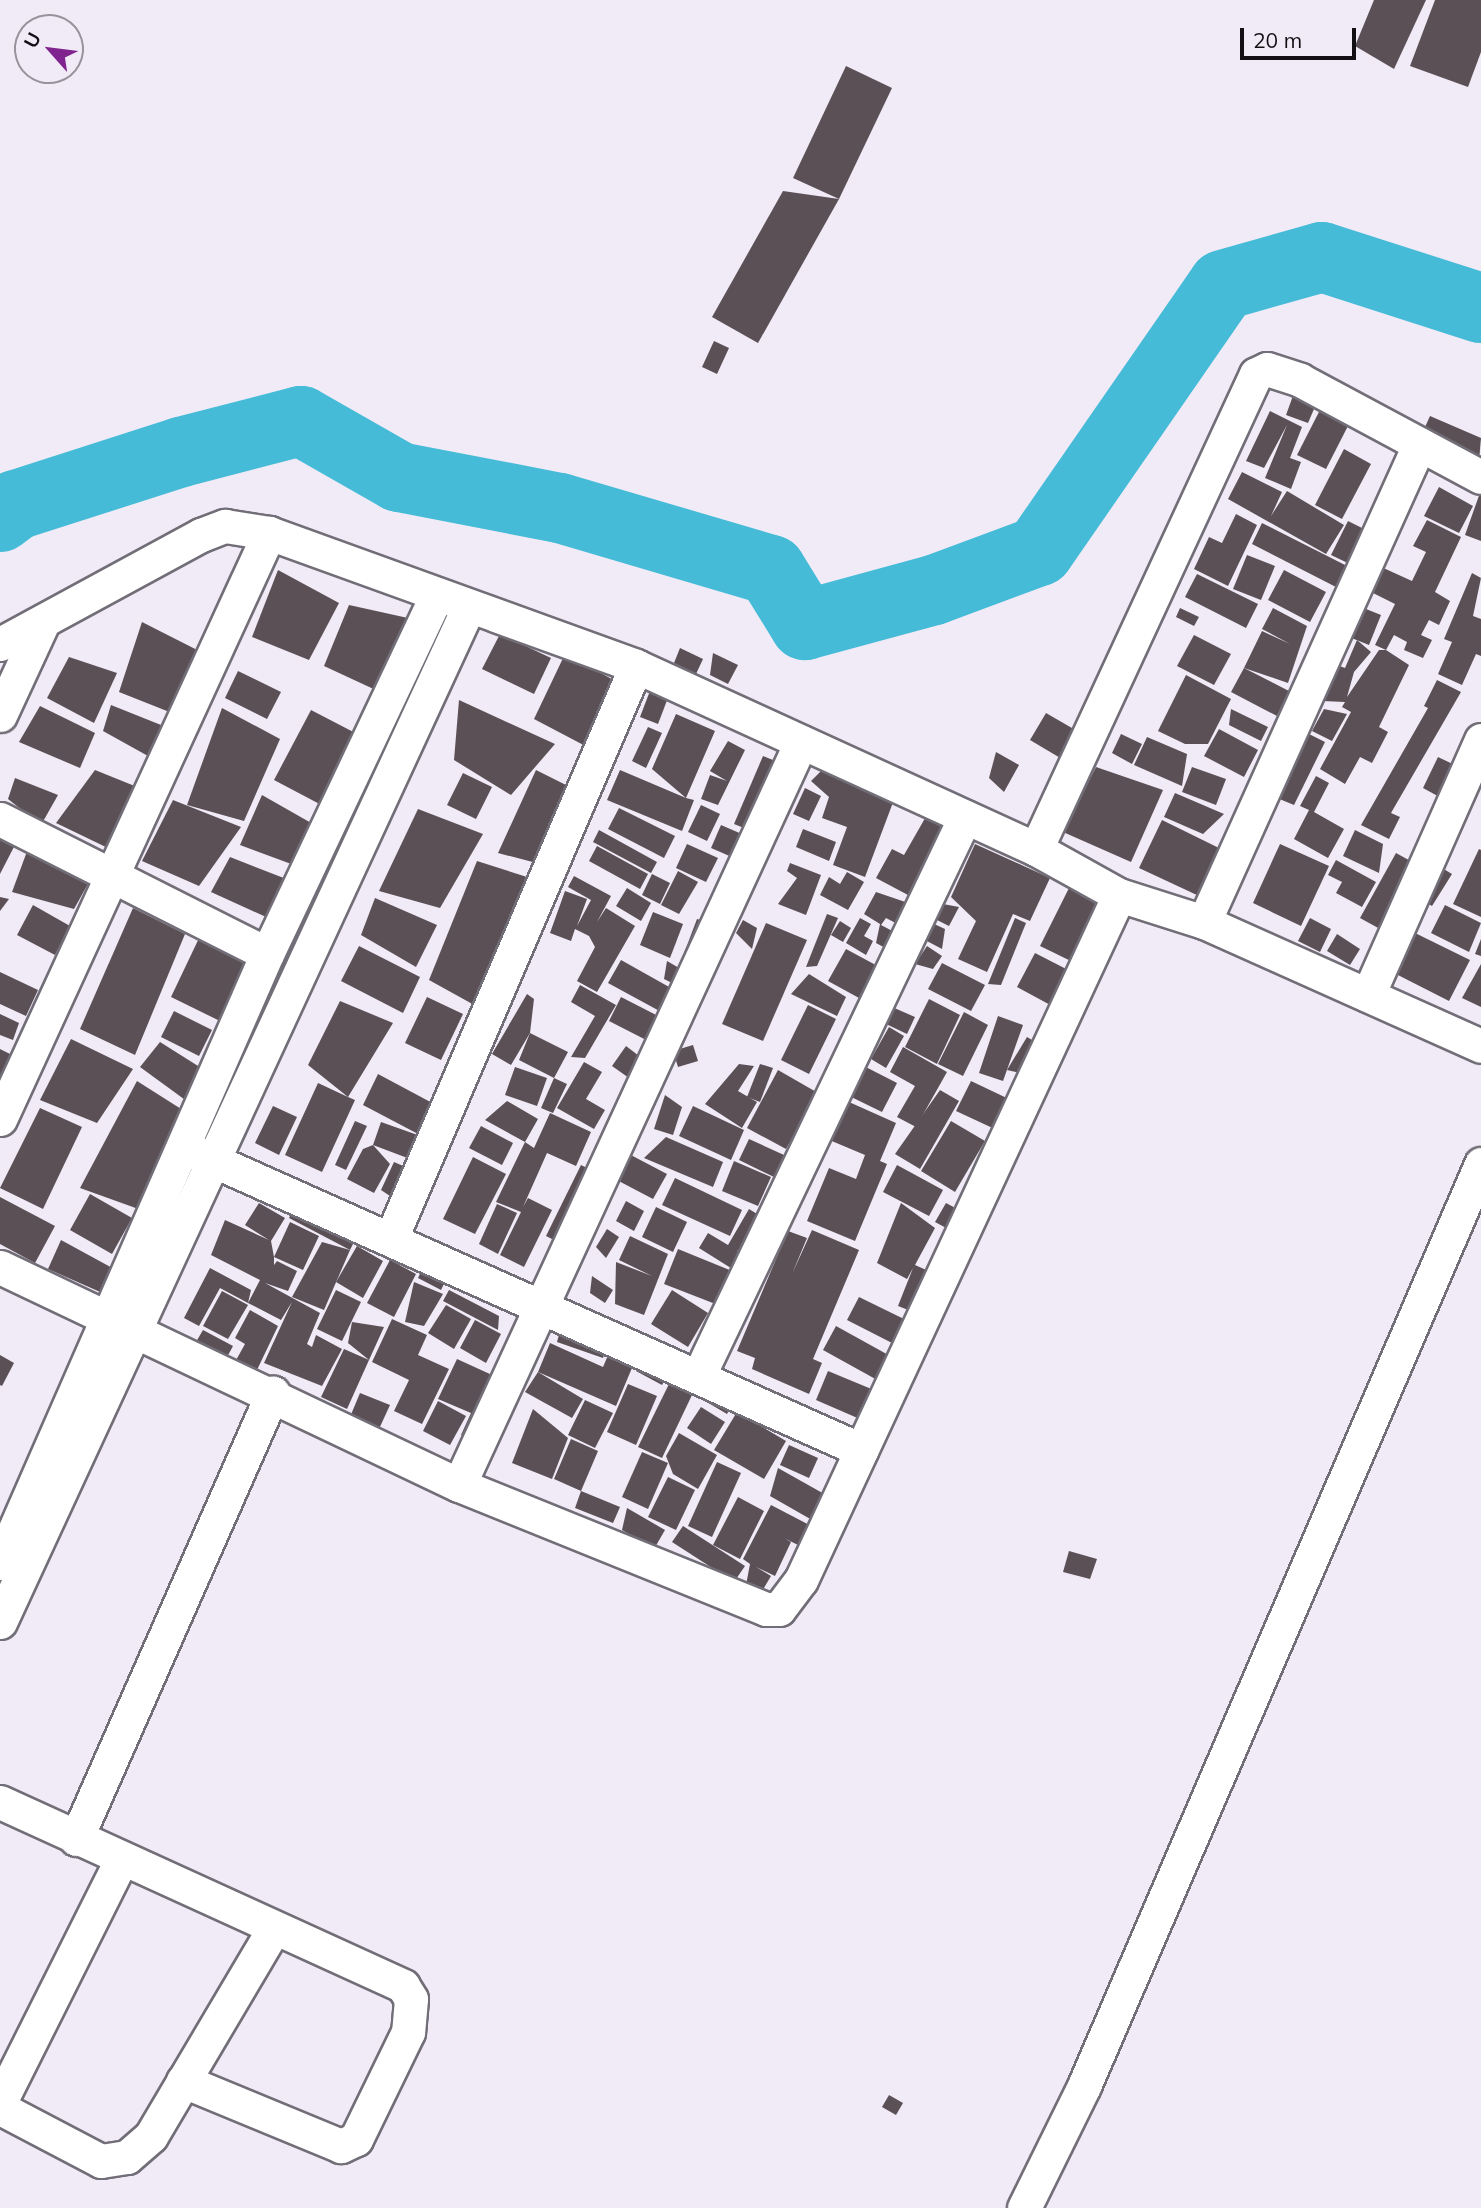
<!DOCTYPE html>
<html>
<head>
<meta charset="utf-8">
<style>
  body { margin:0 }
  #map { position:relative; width:1481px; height:2208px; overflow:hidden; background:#f0ebf7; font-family:Mulish,sans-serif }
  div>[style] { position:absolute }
  .river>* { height:70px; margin:-35px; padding:0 35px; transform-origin:35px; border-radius:35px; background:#45bbd7 }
  .building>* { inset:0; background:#5b5056 }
  .roads { filter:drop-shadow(2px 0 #726e78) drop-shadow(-2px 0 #726e78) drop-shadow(0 2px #726e78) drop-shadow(0 -2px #726e78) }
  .minor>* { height:33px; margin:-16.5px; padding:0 16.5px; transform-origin:16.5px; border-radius:16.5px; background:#fff }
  span { translate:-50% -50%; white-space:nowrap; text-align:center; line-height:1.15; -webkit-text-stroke:7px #f0ebf7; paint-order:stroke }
  .north { position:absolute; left:14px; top:14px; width:70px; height:70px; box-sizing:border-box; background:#f0ebf7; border:2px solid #97939c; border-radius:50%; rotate:298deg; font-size:19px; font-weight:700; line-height:28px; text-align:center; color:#121014 }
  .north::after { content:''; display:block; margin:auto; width:24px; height:32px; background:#802490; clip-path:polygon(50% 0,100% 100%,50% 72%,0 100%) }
  .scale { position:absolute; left:1240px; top:28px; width:116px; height:32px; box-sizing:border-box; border:4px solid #121014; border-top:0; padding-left:9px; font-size:21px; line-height:24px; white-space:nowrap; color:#121014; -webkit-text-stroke:5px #f0ebf7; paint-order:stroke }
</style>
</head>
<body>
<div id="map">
  <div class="river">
    <i style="left:0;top:517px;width:20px;rotate:-37deg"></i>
    <i style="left:16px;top:505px;width:173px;rotate:-17.8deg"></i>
    <i style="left:181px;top:452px;width:124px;rotate:-14.5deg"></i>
    <i style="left:301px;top:421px;width:113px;rotate:29.7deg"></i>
    <i style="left:399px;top:477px;width:164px;rotate:10.9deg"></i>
    <i style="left:560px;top:508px;width:220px;rotate:16.4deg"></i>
    <i style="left:771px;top:570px;width:65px;rotate:58.3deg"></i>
    <i style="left:805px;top:625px;width:134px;rotate:-15.2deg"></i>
    <i style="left:934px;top:590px;width:112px;rotate:-20.4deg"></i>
    <i style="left:1039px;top:551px;width:323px;rotate:-55.3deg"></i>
    <i style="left:1223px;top:285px;width:103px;rotate:-15.8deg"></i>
    <i style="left:1322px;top:257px;width:167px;rotate:17.8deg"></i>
  </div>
  <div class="building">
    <i style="clip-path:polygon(1374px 0,1426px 0,1394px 69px,1355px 46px)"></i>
    <i style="clip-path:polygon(1435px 0,1481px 0,1481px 52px,1468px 87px,1410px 66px)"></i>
    <i style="clip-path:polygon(846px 66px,892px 88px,839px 199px,793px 178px)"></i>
    <i style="clip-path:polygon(783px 191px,839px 199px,758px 343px,712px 317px)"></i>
    <i style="clip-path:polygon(714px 341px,729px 348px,717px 374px,702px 367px)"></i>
    <i style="clip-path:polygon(1294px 393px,1317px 402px,1308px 423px,1286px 415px)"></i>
    <i style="clip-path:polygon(1322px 406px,1351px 420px,1326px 469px,1297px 455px)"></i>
    <i style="clip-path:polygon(1270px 411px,1302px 427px,1290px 458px,1301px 462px,1291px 489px,1265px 478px,1287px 425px,1264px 468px,1246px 461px)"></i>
    <i style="clip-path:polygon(1430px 416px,1481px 438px,1479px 461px,1421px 436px)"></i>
    <i style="clip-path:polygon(1344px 449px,1371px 464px,1342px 519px,1315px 505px)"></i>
    <i style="clip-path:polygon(1242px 472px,1282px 492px,1271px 516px,1287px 491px,1344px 525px,1326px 554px,1228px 499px)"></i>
    <i style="clip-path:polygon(1439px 487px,1473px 506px,1459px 533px,1424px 516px)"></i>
    <i style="clip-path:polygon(1481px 490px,1481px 541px,1465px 535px)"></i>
    <i style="clip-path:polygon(1236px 514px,1257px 525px,1228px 586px,1194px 569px,1209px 537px,1222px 543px)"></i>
    <i style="clip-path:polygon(1427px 520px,1461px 537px,1435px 592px,1450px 601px,1439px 625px,1429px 620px,1421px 635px,1432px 640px,1423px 658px,1404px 650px,1407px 642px,1394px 635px,1386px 650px,1409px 665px,1379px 727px,1388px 732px,1372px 763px,1360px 757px,1345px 784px,1320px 769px,1351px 712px,1342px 707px,1345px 702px,1322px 701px,1337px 665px,1345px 668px,1357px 640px,1371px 652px,1354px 672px,1347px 697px,1379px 650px,1386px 650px,1375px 645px,1395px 604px,1367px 590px,1379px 566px,1412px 581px,1426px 552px,1413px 546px)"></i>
    <i style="clip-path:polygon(1348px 521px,1370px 532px,1354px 566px,1331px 555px)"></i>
    <i style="clip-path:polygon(1262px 523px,1347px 566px,1336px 587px,1252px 544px)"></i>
    <i style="clip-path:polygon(1247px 555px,1275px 566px,1261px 600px,1233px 589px)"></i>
    <i style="clip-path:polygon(278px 570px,339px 603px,309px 660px,252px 637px)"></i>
    <i style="clip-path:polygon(1284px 570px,1326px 592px,1310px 622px,1268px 600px)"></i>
    <i style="clip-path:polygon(1472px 573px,1481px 578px,1473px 616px,1481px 619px,1481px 656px,1476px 654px,1462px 685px,1438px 674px,1452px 642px,1444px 639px)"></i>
    <i style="clip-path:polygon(1197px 574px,1258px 604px,1246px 628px,1185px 597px)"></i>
    <i style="clip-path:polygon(349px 605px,417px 620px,380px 692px,324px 666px)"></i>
    <i style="clip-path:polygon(1361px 607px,1381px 615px,1369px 645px,1349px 637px)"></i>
    <i style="clip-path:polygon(1180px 608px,1199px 617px,1194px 626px,1176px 617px)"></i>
    <i style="clip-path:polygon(1273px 608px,1307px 626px,1288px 683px,1244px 668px,1262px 631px,1290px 644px,1262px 629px)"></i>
    <i style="clip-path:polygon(142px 622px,209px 656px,177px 715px,119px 692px)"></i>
    <i style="clip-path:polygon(500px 634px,551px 658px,534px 694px,482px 669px)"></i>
    <i style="clip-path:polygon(1194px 635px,1231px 654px,1214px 685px,1177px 666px)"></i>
    <i style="clip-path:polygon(680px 648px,703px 659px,696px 674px,674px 663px)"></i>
    <i style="clip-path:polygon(713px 653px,738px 665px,728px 684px,710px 675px)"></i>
    <i style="clip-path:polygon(565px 654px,623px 685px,593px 750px,534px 719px)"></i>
    <i style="clip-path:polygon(69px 657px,117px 673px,94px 723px,47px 698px)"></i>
    <i style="clip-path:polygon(1244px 668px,1289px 691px,1277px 716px,1231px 692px)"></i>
    <i style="clip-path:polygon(238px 671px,281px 692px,267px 719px,225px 698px)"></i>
    <i style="clip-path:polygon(1186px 675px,1231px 699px,1208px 744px,1185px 744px,1158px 731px)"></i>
    <i style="clip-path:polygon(1437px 680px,1461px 692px,1391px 813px,1400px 817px,1389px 839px,1361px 825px,1428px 708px,1424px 706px)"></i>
    <i style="clip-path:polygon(653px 683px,671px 690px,658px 724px,640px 717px)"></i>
    <i style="clip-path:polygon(459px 700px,555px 744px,511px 795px,454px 760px)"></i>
    <i style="clip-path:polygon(111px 705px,171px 729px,157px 761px,103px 731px)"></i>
    <i style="clip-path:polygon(40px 706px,95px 733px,80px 768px,19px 742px)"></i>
    <i style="clip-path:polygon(222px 708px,280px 739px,244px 821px,187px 805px)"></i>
    <i style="clip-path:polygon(1231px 709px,1268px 727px,1261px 741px,1229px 725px)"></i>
    <i style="clip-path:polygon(1324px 709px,1347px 714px,1332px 741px,1312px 731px)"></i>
    <i style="clip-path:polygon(311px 710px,363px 737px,329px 809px,274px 780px)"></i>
    <i style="clip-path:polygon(1046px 713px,1084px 735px,1067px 762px,1030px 740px)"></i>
    <i style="clip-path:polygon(676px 714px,715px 731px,686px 798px,694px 800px,682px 831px,607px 800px,620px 770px,686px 798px,652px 769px)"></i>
    <i style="clip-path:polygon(648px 727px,662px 733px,646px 768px,632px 761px)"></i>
    <i style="clip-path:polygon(1219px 729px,1258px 750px,1244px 777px,1204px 756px)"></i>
    <i style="clip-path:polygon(1121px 734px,1142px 744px,1132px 764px,1112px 753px)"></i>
    <i style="clip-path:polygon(1309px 734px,1325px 742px,1294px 805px,1277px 798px)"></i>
    <i style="clip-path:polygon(1147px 737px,1187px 754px,1182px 786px,1134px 765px)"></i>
    <i style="clip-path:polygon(728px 741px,745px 750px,718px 805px,701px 799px,710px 775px,727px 781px,710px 771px)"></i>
    <i style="clip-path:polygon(996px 752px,1019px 765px,1004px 792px,989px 778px)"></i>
    <i style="clip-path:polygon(763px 756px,783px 764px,754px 832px,734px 824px)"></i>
    <i style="clip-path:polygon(1438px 757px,1461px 768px,1445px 800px,1423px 788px)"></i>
    <i style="clip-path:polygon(1096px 767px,1163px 790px,1131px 862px,1063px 832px)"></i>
    <i style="clip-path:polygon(1192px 767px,1226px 779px,1216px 805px,1182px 792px)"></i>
    <i style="clip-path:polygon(95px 770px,147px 791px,112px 850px,56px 823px)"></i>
    <i style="clip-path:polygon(536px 770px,576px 790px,544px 865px,498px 853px)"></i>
    <i style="clip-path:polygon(822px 770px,895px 797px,865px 877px,833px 865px,847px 827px,822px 818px,829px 797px,811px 781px)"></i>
    <i style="clip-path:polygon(463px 773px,492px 787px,476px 819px,447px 805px)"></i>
    <i style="clip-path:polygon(1316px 776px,1329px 783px,1314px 812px,1344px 829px,1328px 858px,1294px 839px,1309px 810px,1300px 806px)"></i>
    <i style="clip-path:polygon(15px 778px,58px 795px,41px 825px,8px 799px)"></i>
    <i style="clip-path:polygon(805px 788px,821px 796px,809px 821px,793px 814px)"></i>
    <i style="clip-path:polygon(1175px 793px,1224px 814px,1203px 834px,1164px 817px)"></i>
    <i style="clip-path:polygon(262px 795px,327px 832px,302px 868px,240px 845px)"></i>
    <i style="clip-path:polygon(173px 800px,241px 827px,199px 886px,142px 861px)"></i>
    <i style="clip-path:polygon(701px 805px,720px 814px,707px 841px,688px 832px)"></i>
    <i style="clip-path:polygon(619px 808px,675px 836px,664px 858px,608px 829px)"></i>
    <i style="clip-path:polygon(418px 809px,483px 834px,440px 908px,379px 891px)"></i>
    <i style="clip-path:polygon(928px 813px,953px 827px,923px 903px,876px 878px,892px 849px,904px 855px)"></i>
    <i style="clip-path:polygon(1162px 820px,1221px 849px,1199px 896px,1139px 868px)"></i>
    <i style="clip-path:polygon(721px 825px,751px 838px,741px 861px,711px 848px)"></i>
    <i style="clip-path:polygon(803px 829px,836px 842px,829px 861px,796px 847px)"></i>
    <i style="clip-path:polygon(599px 830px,657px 862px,651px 873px,593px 842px)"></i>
    <i style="clip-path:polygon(1355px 830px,1383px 844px,1379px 873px,1343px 856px)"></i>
    <i style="clip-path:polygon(0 832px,17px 841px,0 874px)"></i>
    <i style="clip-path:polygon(687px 844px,718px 858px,706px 882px,676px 868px)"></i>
    <i style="clip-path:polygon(975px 844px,1050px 878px,1030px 921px,1013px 914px,987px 972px,958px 959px,976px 921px,951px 897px)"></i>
    <i style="clip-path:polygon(1280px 844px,1329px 866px,1301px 926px,1253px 903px)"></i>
    <i style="clip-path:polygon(29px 846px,88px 884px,74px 909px,12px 892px)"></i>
    <i style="clip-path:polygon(597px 846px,648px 874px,640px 889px,589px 861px)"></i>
    <i style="clip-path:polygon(1479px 849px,1481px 850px,1481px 917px,1453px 904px)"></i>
    <i style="clip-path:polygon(1396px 853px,1416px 864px,1380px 929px,1360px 918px)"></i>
    <i style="clip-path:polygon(230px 857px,294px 882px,275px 921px,211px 892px)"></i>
    <i style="clip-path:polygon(1336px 860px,1376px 882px,1362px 907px,1336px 893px,1342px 882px,1328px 875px)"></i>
    <i style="clip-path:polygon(477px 861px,527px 877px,476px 1006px,429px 980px)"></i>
    <i style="clip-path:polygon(790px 863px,821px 875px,806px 915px,778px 904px,797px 878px,787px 871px)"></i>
    <i style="clip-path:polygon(1442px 868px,1452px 874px,1432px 906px,1422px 900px)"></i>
    <i style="clip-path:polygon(678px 871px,698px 882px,679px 914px,661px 905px)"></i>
    <i style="clip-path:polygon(847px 872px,864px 882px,848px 910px,820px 895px,829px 877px,840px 884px)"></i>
    <i style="clip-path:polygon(652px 874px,670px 883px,660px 904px,642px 895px)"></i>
    <i style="clip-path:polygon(574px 876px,611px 896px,597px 922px,606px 908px,635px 926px,597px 992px,577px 981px,595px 947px,589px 936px,575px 929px,571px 941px,550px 933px,565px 891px,587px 899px,577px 926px,591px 900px,568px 887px)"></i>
    <i style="clip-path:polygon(1071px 884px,1106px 902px,1075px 963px,1040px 946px)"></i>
    <i style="clip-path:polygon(627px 888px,651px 903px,641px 921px,616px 906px)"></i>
    <i style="clip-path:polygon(876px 892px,920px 907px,909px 930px,886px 918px,881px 925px,898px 934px,889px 950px,876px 943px,880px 924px,864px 914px)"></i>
    <i style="clip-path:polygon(0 897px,9px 899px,0 911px)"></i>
    <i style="clip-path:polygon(375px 898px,437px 925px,416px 967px,361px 935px)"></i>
    <i style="clip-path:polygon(943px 904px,959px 907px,949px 926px,935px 919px)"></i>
    <i style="clip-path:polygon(33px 905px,70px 926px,55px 955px,17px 935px)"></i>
    <i style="clip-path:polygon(1445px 905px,1481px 923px,1469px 952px,1431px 933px)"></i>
    <i style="clip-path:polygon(133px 908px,185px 934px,135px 1055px,80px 1029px)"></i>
    <i style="clip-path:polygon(653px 912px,683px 924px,670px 958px,640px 945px)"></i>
    <i style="clip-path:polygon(827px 914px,838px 918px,817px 966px,806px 967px)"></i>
    <i style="clip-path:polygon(860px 918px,871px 924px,864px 936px,873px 941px,866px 955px,846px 943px)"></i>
    <i style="clip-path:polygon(1015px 918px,1026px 923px,1001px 985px,988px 984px)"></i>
    <i style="clip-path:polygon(1310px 918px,1331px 929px,1320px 952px,1298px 941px)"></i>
    <i style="clip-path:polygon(697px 919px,713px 924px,698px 962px,683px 956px)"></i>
    <i style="clip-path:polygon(743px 920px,757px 928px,752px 949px,736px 933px)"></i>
    <i style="clip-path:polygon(840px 921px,851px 928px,843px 942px,831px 935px)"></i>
    <i style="clip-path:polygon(766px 923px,807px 940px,763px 1041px,722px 1024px)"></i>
    <i style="clip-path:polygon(932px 923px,945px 929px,942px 949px,925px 940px)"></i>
    <i style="clip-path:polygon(1413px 932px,1470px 960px,1449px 1001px,1394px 973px)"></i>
    <i style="clip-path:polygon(201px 934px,255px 952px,224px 1023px,171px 997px)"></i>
    <i style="clip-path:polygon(1337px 934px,1360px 949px,1350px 965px,1327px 951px)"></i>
    <i style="clip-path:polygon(1481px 939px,1481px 956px,1475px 954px)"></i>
    <i style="clip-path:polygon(359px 946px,420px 977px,403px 1013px,341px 981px)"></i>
    <i style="clip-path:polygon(927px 946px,942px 956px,933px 969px,915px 964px)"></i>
    <i style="clip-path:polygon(846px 949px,885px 970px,875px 990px,866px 985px,859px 998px,828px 981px)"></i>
    <i style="clip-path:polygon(1035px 953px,1072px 972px,1054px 1007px,1017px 987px)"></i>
    <i style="clip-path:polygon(621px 960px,678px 992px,665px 1014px,608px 983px)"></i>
    <i style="clip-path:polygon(667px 961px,686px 972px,678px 986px,664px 979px)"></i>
    <i style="clip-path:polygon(942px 963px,985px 985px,971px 1011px,928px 989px)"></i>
    <i style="clip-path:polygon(1481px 964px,1481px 1007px,1462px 998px)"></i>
    <i style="clip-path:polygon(0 972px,38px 990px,26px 1016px,0 1004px)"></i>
    <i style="clip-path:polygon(809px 974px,846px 997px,837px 1016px,791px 994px)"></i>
    <i style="clip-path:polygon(580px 985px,616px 1005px,585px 1058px,571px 1057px,595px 1016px,571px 1002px)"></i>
    <i style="clip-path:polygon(527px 994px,534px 999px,530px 1033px,511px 1065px,492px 1054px)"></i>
    <i style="clip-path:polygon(427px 997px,463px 1014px,441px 1060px,405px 1043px)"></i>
    <i style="clip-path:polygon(621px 997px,664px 1019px,652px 1043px,609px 1021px)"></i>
    <i style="clip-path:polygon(929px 999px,960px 1015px,937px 1064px,905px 1047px)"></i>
    <i style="clip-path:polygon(340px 1001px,393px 1023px,348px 1097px,355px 1100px,322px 1172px,285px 1155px,318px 1083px,348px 1097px,308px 1065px)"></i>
    <i style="clip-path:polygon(808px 1005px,836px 1019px,809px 1074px,781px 1060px)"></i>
    <i style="clip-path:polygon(892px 1007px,915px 1017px,907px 1034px,884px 1023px)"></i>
    <i style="clip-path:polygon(174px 1011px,212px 1030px,199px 1056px,161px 1037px)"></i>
    <i style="clip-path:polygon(964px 1012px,988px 1025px,963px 1076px,938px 1064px)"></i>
    <i style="clip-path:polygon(0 1014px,19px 1023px,13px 1040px,0 1035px)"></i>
    <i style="clip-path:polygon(998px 1016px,1023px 1025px,1003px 1081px,979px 1073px)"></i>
    <i style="clip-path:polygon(889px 1027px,904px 1036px,886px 1068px,871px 1059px)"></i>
    <i style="clip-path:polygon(530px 1033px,568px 1052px,554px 1078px,567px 1084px,553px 1113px,541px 1108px,554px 1078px,519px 1060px)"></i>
    <i style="clip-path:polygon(1027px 1037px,1044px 1047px,1028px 1075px,1007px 1070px)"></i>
    <i style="clip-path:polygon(71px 1039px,133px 1069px,97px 1123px,40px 1100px)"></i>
    <i style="clip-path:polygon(160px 1042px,206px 1071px,188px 1102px,140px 1067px)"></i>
    <i style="clip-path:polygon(693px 1045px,698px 1061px,678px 1067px,673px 1051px)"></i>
    <i style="clip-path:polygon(626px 1046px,643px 1059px,629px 1078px,612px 1066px)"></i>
    <i style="clip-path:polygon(903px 1047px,947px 1072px,916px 1127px,897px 1117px,915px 1086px,890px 1072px)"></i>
    <i style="clip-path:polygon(0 1049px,18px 1058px,4px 1079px,0 1077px)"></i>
    <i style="clip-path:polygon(584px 1062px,602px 1072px,586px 1099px,605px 1110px,594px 1129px,557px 1108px)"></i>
    <i style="clip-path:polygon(856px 1062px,897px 1083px,882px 1112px,841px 1092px)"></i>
    <i style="clip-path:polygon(739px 1064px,754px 1066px,738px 1091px,757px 1102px,742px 1128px,705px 1104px)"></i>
    <i style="clip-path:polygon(760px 1064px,773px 1068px,760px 1102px,747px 1097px)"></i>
    <i style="clip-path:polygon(515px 1067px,547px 1078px,537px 1106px,505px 1095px)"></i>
    <i style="clip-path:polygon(778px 1070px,818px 1093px,786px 1149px,747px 1128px)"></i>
    <i style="clip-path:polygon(378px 1074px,436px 1105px,420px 1135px,363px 1105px)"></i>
    <i style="clip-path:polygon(137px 1081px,189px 1114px,144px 1211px,80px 1188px)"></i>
    <i style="clip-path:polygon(971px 1081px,1013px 1101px,999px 1131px,956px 1111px)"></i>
    <i style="clip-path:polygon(940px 1090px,959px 1101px,920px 1169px,895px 1154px)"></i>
    <i style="clip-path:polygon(665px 1095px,682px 1107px,673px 1135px,654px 1129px)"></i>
    <i style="clip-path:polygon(507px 1101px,538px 1119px,525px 1142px,534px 1148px,550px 1113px,591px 1132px,576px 1166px,547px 1153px,523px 1207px,528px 1198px,552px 1210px,524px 1267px,500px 1255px,521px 1212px,496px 1202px,525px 1142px,485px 1120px)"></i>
    <i style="clip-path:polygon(849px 1102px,896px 1123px,880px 1161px,887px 1164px,855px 1241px,807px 1221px,829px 1168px,856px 1179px,865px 1155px,827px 1139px)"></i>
    <i style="clip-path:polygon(273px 1106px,297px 1117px,279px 1155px,255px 1143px)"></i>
    <i style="clip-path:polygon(693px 1106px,744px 1130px,731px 1160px,679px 1136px)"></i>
    <i style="clip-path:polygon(40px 1108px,82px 1127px,43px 1209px,0 1188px)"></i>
    <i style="clip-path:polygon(355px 1121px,367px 1126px,346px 1170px,335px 1165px)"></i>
    <i style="clip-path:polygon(951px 1121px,985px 1141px,955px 1192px,921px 1171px)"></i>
    <i style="clip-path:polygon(381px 1122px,426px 1138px,418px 1162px,373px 1145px,390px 1164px,374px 1193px,347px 1179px,363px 1149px,373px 1145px)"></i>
    <i style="clip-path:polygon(481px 1126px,513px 1143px,502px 1165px,469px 1148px)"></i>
    <i style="clip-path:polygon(666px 1137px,723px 1162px,713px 1187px,644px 1158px)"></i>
    <i style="clip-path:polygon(749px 1139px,784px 1155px,774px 1177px,739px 1160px)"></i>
    <i style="clip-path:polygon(627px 1153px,667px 1174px,653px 1199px,613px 1178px)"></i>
    <i style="clip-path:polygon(473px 1157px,506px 1174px,475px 1234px,443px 1219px)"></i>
    <i style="clip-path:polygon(734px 1161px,771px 1177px,758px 1206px,722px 1191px)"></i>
    <i style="clip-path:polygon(394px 1162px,410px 1169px,396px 1200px,381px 1190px)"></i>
    <i style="clip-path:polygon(581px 1165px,599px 1174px,564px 1245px,546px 1236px)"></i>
    <i style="clip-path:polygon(897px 1165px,943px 1190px,929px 1216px,883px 1192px)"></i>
    <i style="clip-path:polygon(675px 1178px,742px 1210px,730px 1236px,662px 1205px)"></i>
    <i style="clip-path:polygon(90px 1194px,132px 1218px,112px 1254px,70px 1230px)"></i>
    <i style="clip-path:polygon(0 1197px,55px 1226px,35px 1263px,0 1244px)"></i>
    <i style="clip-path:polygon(299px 1198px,360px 1230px,350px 1250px,289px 1218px)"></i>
    <i style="clip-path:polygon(626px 1201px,644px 1211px,634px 1231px,616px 1221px)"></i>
    <i style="clip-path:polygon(259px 1203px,285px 1218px,271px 1241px,274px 1257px,290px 1222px,319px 1236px,303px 1270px,274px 1257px,274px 1265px,277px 1261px,297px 1271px,288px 1291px,265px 1283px,320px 1313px,307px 1344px,312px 1347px,316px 1335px,342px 1349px,322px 1386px,264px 1363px,292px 1302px,281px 1320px,248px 1303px,220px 1288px,199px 1326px,184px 1318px,210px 1268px,251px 1290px,248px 1303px,260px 1280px,211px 1255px,225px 1220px,269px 1240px,245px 1225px)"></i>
    <i style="clip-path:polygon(901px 1203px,935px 1228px,915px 1265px,933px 1273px,916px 1313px,898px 1306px,913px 1268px,907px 1279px,877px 1263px)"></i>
    <i style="clip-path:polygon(946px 1203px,961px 1211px,950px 1230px,935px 1222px)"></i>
    <i style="clip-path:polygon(497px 1204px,517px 1213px,498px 1254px,479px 1244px)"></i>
    <i style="clip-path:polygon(656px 1207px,687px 1222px,673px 1252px,642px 1237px)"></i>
    <i style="clip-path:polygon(749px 1209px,767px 1220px,746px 1255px,736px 1250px,751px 1260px,742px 1275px,699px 1248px,708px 1233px,728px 1245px)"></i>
    <i style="clip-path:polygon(607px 1229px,619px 1237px,606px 1258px,596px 1247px)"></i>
    <i style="clip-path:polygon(812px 1230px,859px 1250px,813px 1359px,822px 1363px,809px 1394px,752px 1369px,755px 1358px,737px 1351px,788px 1231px,807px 1238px,792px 1274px)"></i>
    <i style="clip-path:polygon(630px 1236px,668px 1254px,644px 1315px,615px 1304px,616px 1262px,652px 1276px,619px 1260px)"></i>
    <i style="clip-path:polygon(61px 1240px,116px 1270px,107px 1295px,48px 1269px)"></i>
    <i style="clip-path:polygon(322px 1242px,350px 1250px,324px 1310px,292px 1297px)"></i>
    <i style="clip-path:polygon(357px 1246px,383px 1261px,363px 1298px,336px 1282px)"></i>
    <i style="clip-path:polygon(678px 1249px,732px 1271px,718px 1305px,664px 1284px)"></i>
    <i style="clip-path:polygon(427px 1259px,450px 1271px,441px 1290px,418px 1278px)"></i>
    <i style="clip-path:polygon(390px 1260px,416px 1274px,394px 1317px,367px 1303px)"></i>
    <i style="clip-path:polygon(592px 1276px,613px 1290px,605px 1303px,590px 1293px)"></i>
    <i style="clip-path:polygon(414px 1282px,443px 1294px,424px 1326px,405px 1322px)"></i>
    <i style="clip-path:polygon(336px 1290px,361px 1302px,342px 1341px,317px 1329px)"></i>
    <i style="clip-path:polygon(449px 1290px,499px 1316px,498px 1330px,443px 1301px)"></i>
    <i style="clip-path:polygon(672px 1290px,708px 1313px,688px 1347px,651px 1324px)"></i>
    <i style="clip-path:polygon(222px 1291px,248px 1305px,228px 1339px,203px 1326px)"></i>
    <i style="clip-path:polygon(859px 1297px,906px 1320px,894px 1344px,847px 1320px)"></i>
    <i style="clip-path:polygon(446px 1305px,471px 1319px,454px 1349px,428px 1333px)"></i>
    <i style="clip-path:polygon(250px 1310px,278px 1326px,256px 1372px,235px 1362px,245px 1344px,235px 1338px)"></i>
    <i style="clip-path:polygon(392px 1319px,427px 1335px,418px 1355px,449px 1369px,422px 1424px,394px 1411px,409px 1380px,372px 1362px)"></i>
    <i style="clip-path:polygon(475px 1320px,501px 1334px,486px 1363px,460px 1348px)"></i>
    <i style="clip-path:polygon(352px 1322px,384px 1327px,369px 1360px,347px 1409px,321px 1397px,344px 1349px,369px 1360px,348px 1343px)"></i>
    <i style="clip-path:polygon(562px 1324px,608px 1343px,603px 1358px,557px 1342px)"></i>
    <i style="clip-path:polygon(836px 1326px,892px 1357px,879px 1381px,823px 1350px)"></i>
    <i style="clip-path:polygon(203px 1330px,233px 1346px,226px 1359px,196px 1342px)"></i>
    <i style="clip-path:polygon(550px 1343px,603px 1367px,612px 1346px,637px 1356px,616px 1406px,538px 1372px)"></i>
    <i style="clip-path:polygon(0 1355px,14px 1363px,2px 1386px,0 1385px)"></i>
    <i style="clip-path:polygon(643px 1358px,669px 1372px,662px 1385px,636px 1371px)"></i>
    <i style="clip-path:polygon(457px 1359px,503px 1380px,475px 1441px,461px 1435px,471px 1413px,438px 1399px)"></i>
    <i style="clip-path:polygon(828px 1371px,881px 1393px,869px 1423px,816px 1400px)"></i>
    <i style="clip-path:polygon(538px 1372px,583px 1399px,572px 1418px,525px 1392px)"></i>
    <i style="clip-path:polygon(703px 1382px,735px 1401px,727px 1414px,695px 1395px)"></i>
    <i style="clip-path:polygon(628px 1384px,657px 1396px,636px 1445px,607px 1432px)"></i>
    <i style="clip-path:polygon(669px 1384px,692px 1395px,662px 1458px,638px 1447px)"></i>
    <i style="clip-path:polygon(360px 1393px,390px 1405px,379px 1429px,350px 1417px)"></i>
    <i style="clip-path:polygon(585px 1400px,613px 1413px,595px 1448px,568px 1435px)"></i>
    <i style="clip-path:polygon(438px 1401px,466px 1416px,450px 1445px,423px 1431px)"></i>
    <i style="clip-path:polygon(701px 1407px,725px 1422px,711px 1444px,687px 1428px)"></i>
    <i style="clip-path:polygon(533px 1409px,568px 1438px,552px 1479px,512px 1463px)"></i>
    <i style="clip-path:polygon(737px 1412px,786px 1441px,764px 1479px,714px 1450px)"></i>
    <i style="clip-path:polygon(679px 1433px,717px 1455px,698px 1489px,673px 1474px,666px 1456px)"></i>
    <i style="clip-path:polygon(571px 1439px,598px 1451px,581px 1491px,554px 1479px)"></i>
    <i style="clip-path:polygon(789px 1445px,818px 1458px,809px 1478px,780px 1465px)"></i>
    <i style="clip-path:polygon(642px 1452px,668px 1463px,648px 1509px,622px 1497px)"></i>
    <i style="clip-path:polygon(717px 1462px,741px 1473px,712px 1537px,688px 1526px)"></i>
    <i style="clip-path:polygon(778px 1468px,826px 1495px,812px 1520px,770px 1496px)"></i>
    <i style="clip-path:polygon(668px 1477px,695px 1490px,676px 1530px,648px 1517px)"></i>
    <i style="clip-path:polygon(581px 1491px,620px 1507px,613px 1523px,575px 1508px)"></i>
    <i style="clip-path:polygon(738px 1497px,764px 1511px,740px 1559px,713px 1545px)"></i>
    <i style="clip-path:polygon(771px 1505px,819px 1530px,808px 1550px,784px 1538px,791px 1542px,775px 1576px,756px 1567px,771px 1576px,761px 1593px,746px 1585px,750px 1564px,743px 1559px)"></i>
    <i style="clip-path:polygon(627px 1508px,665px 1530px,654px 1549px,622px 1530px)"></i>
    <i style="clip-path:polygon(683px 1526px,745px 1566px,734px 1582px,672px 1542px)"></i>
    <i style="clip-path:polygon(1069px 1551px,1097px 1559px,1090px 1579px,1063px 1572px)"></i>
    <i style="clip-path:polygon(889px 2095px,903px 2103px,896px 2115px,882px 2107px)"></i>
  </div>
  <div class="roads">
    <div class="minor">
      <i style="left:0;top:644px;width:229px;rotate:-28.5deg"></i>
      <i style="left:201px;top:535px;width:26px;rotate:-21deg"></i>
      <i style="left:225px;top:526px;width:45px;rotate:9deg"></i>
      <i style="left:269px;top:533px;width:390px;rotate:19.9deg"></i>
      <i style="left:636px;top:666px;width:440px;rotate:24.6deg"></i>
      <i style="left:1036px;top:849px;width:95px;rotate:29deg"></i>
      <i style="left:1119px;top:895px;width:89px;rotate:17.6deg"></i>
      <i style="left:1204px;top:922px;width:303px;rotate:24.1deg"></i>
      <i style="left:0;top:715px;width:100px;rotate:-65.2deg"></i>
      <i style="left:0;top:819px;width:299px;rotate:26.8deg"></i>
      <i style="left:1036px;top:849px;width:523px;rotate:-65.15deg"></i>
      <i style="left:1256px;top:374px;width:12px;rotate:-24deg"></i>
      <i style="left:1267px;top:369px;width:35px;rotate:18deg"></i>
      <i style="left:1300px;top:380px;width:205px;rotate:28.2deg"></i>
      <i style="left:1204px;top:922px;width:523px;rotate:-65.74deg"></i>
      <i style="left:1368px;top:995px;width:279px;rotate:-66.1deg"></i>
      <i style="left:0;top:1119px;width:645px;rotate:-65.34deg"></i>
      <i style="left:192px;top:1151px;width:733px;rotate:24.08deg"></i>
      <i style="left:392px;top:1236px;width:620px;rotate:-66.83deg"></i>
      <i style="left:0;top:1267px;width:508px;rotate:25.41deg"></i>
      <i style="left:459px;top:1485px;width:331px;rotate:22deg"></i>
      <i style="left:766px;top:1609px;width:13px"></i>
      <i style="left:779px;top:1609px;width:36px;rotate:-53deg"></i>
      <i style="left:801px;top:1580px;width:755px;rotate:-65.1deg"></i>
      <i style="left:700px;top:1373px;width:616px;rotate:-64.52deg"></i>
      <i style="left:459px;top:1485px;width:818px;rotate:-65.28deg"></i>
      <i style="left:0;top:1563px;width:665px;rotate:-66.33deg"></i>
      <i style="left:267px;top:954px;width:397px;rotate:-64.7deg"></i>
      <i style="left:0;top:1622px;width:1117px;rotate:-65.22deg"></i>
      <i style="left:0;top:1802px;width:443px;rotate:24.5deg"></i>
      <i style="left:403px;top:1986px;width:15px;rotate:58deg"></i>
      <i style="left:411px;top:1999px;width:33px;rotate:95deg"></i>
      <i style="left:408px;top:2032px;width:119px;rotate:115.9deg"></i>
      <i style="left:356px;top:2139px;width:17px;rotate:155deg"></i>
      <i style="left:341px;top:2146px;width:171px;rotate:-157.6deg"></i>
      <i style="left:76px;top:1839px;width:488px;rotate:-66.2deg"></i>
      <i style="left:0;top:2102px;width:271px;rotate:-63.4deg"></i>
      <i style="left:0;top:2108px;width:114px;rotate:27.7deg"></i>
      <i style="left:101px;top:2161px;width:26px;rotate:-9deg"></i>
      <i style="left:127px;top:2157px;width:32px;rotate:-41deg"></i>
      <i style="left:151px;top:2136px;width:239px;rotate:-59.4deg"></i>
      <i style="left:1024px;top:2208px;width:136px;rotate:-63.8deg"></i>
      <i style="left:1084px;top:2086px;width:1004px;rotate:-66.7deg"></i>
    </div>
  </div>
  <div class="north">U</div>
  <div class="scale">20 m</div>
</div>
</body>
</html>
